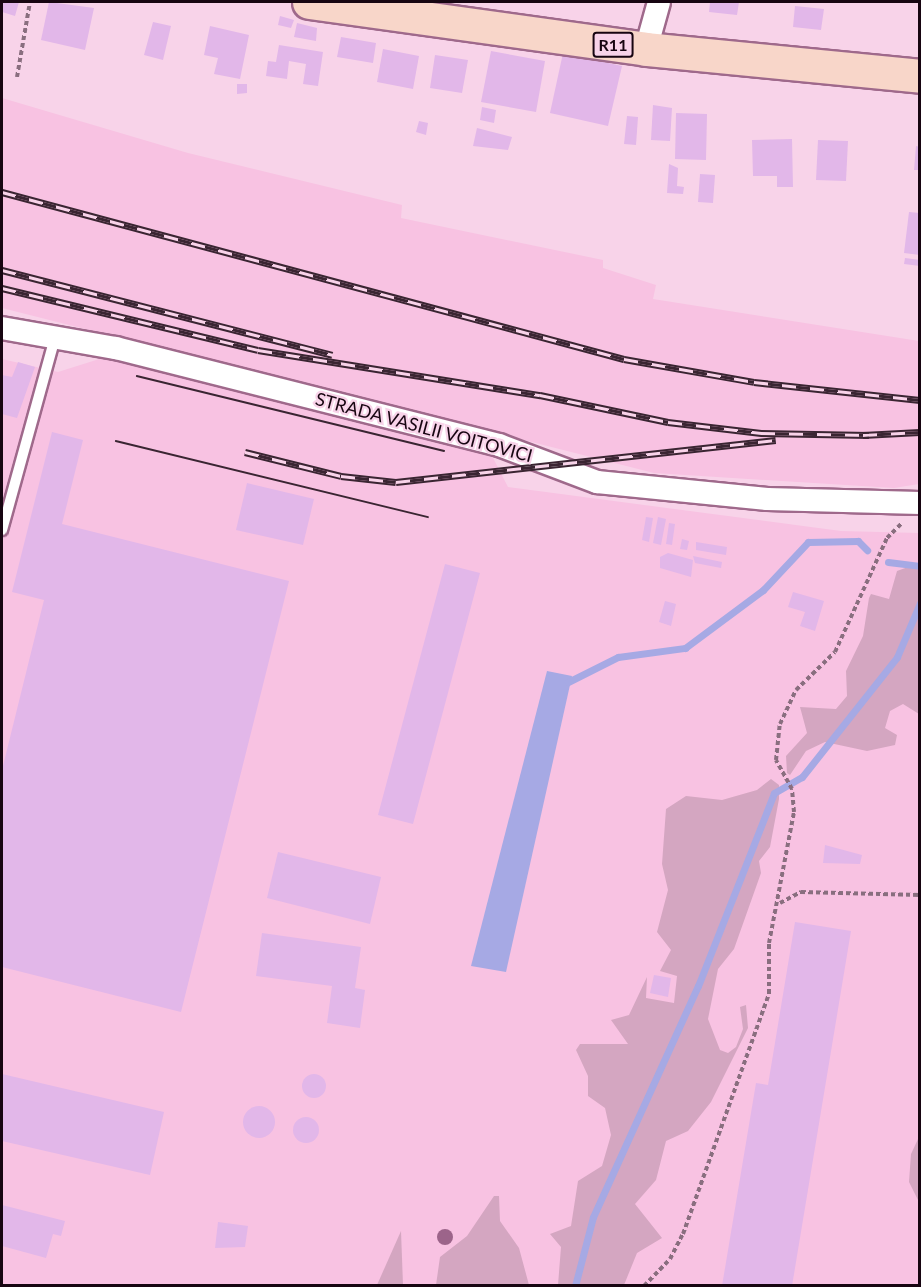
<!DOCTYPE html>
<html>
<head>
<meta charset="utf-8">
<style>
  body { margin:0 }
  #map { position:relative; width:921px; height:1287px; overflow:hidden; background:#f8d3e9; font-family:Lato,sans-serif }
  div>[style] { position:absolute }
  .built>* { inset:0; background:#f8c2e2 }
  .green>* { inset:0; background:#d4a6c1 }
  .water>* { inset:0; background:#a6a9e4 }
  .stream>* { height:7px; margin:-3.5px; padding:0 3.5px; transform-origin:3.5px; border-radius:3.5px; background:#a6a9e4 }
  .building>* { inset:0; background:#e2b7e9 }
  .round { border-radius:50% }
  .path>* { height:4px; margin-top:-2px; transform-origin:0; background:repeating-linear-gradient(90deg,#896e7f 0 4.5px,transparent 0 7.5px) }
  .roads { filter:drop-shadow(2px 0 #9f698b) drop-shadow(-2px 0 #9f698b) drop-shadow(0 2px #9f698b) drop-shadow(0 -2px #9f698b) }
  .lane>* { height:10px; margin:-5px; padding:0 5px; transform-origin:5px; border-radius:5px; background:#fff }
  .street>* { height:22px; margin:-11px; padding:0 11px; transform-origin:11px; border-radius:11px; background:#fff }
  .primary>* { height:33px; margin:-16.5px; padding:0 16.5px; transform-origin:16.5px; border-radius:16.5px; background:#f8d6c9 }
  .tram>* { height:1.5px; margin:-0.75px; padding:0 0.75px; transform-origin:0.75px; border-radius:0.75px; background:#3a2532 }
  .rail>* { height:7px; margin-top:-3.5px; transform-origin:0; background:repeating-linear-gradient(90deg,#f8d3e9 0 14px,#3a2532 0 28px); box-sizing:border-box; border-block:2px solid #3a2532 }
  .trees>* { width:16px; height:16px; margin:-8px; border-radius:50%; background:#9c648a }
  span { translate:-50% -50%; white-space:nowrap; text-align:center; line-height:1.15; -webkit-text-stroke:4.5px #f8d3e9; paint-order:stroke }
  .shield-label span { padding:2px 4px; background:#f8d3e9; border:2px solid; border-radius:4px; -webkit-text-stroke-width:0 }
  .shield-label { font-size:16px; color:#170511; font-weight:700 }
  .street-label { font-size:18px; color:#170511 }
  .frame { position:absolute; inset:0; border:3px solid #170511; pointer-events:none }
</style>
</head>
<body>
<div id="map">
  <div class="built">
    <i style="clip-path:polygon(2px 98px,188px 153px,402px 205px,401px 218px,603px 260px,603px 268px,656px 285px,653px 299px,919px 341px,919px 484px,894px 488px,654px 473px,2px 308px)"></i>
    <i style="clip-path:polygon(112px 355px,491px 454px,508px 487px,841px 531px,919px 533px,919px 1285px,2px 1286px,2px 359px,58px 372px)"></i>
  </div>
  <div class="green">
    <i style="clip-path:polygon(919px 563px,919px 714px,903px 704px,890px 711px,885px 728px,897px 735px,895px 745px,867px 751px,825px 742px,806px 751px,790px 775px,787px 773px,786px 756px,807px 733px,800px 707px,836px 709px,847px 696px,846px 671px,863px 636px,869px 598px,871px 594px,889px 599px,897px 571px)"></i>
    <i style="clip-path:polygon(771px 779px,779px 785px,779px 799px,770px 847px,759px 861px,761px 873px,734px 949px,718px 969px,708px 1019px,720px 1050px,728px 1053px,736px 1047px,743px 1029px,740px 1007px,746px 1005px,748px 1028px,711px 1102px,688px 1131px,666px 1141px,656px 1180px,635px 1204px,662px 1238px,637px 1253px,624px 1285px,558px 1285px,561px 1247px,550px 1234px,571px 1226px,578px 1181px,602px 1166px,611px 1135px,605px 1108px,588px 1096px,588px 1076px,576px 1050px,580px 1044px,628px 1044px,611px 1020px,629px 1015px,647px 977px,646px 998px,674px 1003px,677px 976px,660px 971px,671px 950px,657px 932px,668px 890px,662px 864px,666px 809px,686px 796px,722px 800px,757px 790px)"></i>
    <i style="clip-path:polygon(919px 1137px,920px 1202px,919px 1202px,909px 1182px,911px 1154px)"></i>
    <i style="clip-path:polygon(494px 1196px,499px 1196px,500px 1221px,519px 1248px,529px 1285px,436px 1285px,440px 1257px,467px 1236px)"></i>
    <i style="clip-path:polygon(401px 1231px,403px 1285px,377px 1285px)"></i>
  </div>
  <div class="water">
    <i style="clip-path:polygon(547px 671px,572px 676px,506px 972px,471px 966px)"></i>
  </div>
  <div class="stream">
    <i style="left:888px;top:562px;width:32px;rotate:7deg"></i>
    <i style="left:568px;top:682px;width:56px;rotate:-26.6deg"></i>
    <i style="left:618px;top:657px;width:68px;rotate:-7.7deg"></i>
    <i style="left:685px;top:648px;width:97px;rotate:-36.6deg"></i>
    <i style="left:763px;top:590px;width:66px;rotate:-46.8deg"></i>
    <i style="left:808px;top:542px;width:50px;rotate:-1.1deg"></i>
    <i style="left:858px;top:541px;width:13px;rotate:45deg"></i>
    <i style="left:575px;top:1286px;width:71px;rotate:-75.4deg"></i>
    <i style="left:593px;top:1217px;width:254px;rotate:-65.6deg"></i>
    <i style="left:698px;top:986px;width:207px;rotate:-68.5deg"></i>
    <i style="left:774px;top:793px;width:32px;rotate:-30deg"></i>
    <i style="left:802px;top:777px;width:153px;rotate:-51.6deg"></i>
    <i style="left:897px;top:657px;width:59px;rotate:-66.9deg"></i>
  </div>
  <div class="building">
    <i style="clip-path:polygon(2px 2px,19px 2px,15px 16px,2px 12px)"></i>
    <i style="clip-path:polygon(49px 2px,94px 8px,85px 50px,41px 40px)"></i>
    <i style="clip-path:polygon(710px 2px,739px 2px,737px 15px,709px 12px)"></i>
    <i style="clip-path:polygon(795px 6px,824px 9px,821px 30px,793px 27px)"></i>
    <i style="clip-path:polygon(280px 16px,294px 20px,291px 28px,278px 25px)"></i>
    <i style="clip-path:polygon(153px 22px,171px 26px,163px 60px,144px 55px)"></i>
    <i style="clip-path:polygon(297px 23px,317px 28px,316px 41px,294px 37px)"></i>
    <i style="clip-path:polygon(210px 26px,249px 35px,240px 79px,214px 74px,218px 58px,204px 55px)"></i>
    <i style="clip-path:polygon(341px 37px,376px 43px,373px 63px,337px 57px)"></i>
    <i style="clip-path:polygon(279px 45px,323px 52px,318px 86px,303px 84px,306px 64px,289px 61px,287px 79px,266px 76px,268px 61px,276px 62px)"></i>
    <i style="clip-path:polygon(383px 49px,419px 56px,413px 89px,377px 82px)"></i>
    <i style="clip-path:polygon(491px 51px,545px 61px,536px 112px,481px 102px)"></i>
    <i style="clip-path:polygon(563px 53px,622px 66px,608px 126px,550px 113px)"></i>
    <i style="clip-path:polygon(435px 55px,468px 60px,462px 93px,430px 88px)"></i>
    <i style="clip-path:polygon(237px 84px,247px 84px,247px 93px,237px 94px)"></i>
    <i style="clip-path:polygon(653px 105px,672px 108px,670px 141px,651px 140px)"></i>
    <i style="clip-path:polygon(482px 107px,496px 110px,494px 123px,480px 120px)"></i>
    <i style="clip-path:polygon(676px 113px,707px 114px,706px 160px,675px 159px)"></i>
    <i style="clip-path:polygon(627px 116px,638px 117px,636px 145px,624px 144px)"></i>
    <i style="clip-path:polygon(419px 121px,428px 123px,426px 135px,416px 132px)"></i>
    <i style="clip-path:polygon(477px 128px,512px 137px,508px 150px,473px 146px)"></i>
    <i style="clip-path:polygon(792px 139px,793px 187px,777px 187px,777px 176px,753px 176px,752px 140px)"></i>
    <i style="clip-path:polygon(818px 140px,848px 141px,846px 181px,816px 180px)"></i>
    <i style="clip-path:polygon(916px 146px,920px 147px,920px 170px,914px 170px)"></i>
    <i style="clip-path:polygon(669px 164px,678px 168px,677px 186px,684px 187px,683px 194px,667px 193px)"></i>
    <i style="clip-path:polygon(700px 174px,715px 175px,713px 203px,698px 202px)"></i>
    <i style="clip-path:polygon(909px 212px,920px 213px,920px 255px,904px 253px)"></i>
    <i style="clip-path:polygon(905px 258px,920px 260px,920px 266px,904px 264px)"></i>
    <i style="clip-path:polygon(18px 362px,35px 367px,17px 418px,2px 414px,2px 375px,12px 377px)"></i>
    <i style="clip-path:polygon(52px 432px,83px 440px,62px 524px,289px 581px,181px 1012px,2px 967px,2px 770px,44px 600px,12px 592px)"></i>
    <i style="clip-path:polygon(247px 483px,314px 499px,303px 545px,236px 530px)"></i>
    <i style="clip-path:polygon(646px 517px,653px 518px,649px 542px,642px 540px)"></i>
    <i style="clip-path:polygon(658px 517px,666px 519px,661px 545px,653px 543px)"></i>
    <i style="clip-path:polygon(669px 523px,675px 524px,672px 545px,666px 544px)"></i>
    <i style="clip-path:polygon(682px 539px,689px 541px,687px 550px,680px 549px)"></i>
    <i style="clip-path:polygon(696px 542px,727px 547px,726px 555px,696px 550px)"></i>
    <i style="clip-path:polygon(668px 553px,693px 560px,691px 577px,660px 568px,660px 557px)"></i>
    <i style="clip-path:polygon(693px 556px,722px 562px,721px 568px,695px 563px)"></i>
    <i style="clip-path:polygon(445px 564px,480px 573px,413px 824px,378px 815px)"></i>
    <i style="clip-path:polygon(793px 592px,824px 601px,815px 631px,800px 626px,805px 612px,788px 607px)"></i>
    <i style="clip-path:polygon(665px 601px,676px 604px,671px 626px,659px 622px)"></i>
    <i style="clip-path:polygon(825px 845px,862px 855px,860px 864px,823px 863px)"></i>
    <i style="clip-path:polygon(278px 852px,381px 877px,370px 924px,267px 898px)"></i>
    <i style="clip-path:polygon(795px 922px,851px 931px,792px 1286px,722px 1286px,756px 1083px,768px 1085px)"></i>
    <i style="clip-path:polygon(262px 933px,361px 947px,355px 988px,365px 990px,360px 1028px,327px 1023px,332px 986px,256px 976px)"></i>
    <i style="clip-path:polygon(654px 975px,671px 978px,668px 997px,650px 993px)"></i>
    <i style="clip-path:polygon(2px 1074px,164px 1112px,150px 1175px,2px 1141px)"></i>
    <i class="round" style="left:302px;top:1074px;width:24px;height:24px"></i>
    <i class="round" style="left:243px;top:1106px;width:32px;height:32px"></i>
    <i class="round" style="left:293px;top:1117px;width:26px;height:26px"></i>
    <i style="clip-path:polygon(2px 1205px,65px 1221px,61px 1236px,53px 1234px,46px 1258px,2px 1246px)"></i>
    <i style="clip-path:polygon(218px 1222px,248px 1226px,245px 1247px,215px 1248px)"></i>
  </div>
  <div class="path">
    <i style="left:17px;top:77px;width:76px;rotate:-80.2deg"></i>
    <i style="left:780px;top:903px;width:24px;rotate:-28deg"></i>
    <i style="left:801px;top:892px;width:119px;rotate:1.4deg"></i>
    <i style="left:644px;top:1286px;width:37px;rotate:-46deg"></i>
    <i style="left:670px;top:1259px;width:28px;rotate:-63deg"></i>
    <i style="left:683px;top:1234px;width:255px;rotate:-70.3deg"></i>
    <i style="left:769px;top:994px;width:51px;rotate:-90deg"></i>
    <i style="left:769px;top:943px;width:133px;rotate:-79.2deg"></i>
    <i style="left:794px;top:812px;width:23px;rotate:-95deg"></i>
    <i style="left:792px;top:789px;width:33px;rotate:-119deg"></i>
    <i style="left:776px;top:760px;width:36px;rotate:-84deg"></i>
    <i style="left:780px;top:724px;width:38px;rotate:-65deg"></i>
    <i style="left:796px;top:690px;width:54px;rotate:-44.3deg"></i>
    <i style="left:835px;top:652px;width:125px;rotate:-65.5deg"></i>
    <i style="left:887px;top:538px;width:21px;rotate:-45deg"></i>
  </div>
  <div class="roads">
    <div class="lane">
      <i style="left:2px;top:530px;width:200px;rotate:-74.6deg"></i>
    </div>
    <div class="street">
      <i style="left:646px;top:49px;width:49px;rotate:-74.5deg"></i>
      <i style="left:2px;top:328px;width:116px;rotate:10deg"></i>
      <i style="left:116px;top:348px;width:395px;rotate:14.2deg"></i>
      <i style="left:499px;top:445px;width:105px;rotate:20.7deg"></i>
      <i style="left:597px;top:482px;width:171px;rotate:5.7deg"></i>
      <i style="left:767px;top:499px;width:153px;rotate:1.5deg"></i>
    </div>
    <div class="primary">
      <i style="left:309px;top:2px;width:340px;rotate:7.9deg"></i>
      <i style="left:646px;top:49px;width:275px;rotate:5.6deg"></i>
    </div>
  </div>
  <div class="tram">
    <i style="left:137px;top:376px;width:316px;rotate:13.7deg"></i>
    <i style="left:116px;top:441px;width:321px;rotate:13.7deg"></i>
  </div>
  <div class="rail">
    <i style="left:2px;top:192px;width:644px;rotate:15.03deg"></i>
    <i style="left:624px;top:359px;width:132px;rotate:10deg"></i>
    <i style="left:754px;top:382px;width:167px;rotate:6.2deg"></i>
    <i style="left:2px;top:270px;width:341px;rotate:14.4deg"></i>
    <i style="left:2px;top:288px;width:263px;rotate:13.6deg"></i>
    <i style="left:258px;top:350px;width:286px;rotate:9.1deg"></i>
    <i style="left:540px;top:395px;width:131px;rotate:11.9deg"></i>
    <i style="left:668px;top:422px;width:94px;rotate:6.7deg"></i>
    <i style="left:761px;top:433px;width:108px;rotate:1.1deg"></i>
    <i style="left:863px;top:435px;width:57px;rotate:-3deg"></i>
    <i style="left:245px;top:452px;width:99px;rotate:14deg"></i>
    <i style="left:341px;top:476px;width:55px;rotate:6.2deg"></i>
    <i style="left:396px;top:482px;width:382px;rotate:-6.3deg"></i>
  </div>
  <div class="trees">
    <i style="left:445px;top:1237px"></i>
  </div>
  <div class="shield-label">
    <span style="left:613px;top:45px">R11</span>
  </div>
  <div class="street-label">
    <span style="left:424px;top:427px;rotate:15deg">STRADA VASILII VOITOVICI</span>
  </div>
  <div class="frame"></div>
</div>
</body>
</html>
